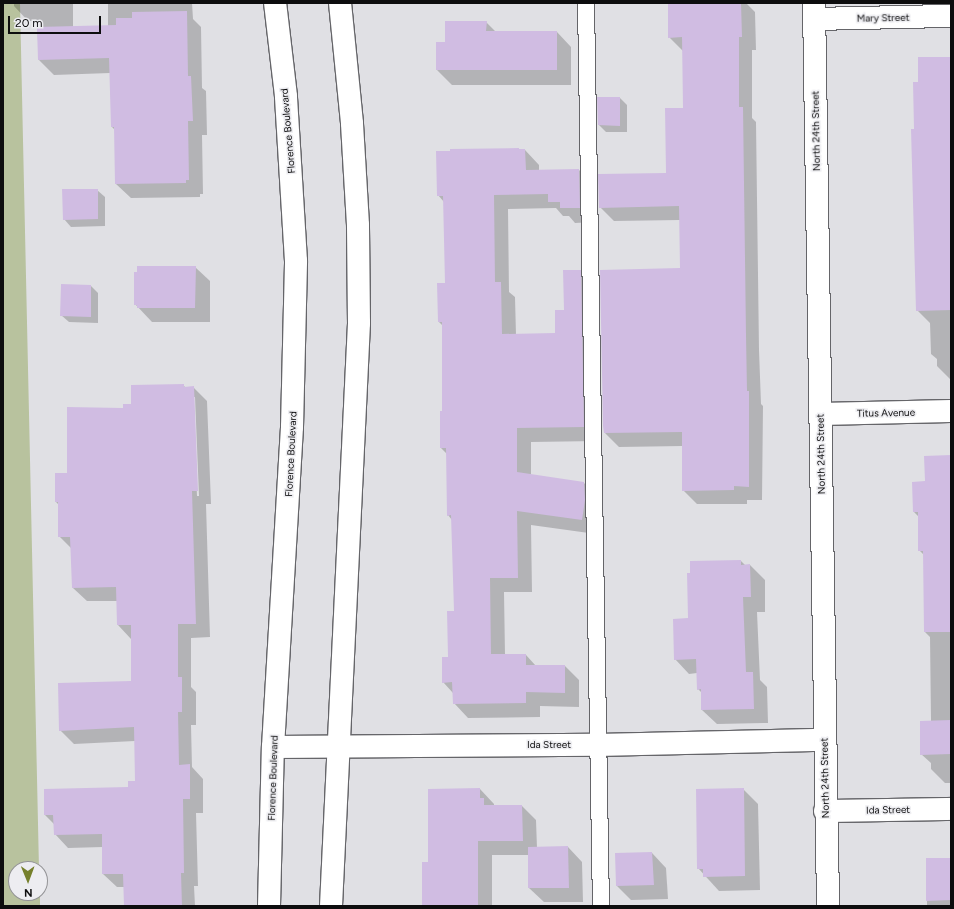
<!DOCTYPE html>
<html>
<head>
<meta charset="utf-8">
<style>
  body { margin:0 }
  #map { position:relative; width:954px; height:909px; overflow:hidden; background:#e0e0e4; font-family:Figtree,sans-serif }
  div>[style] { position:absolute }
  .green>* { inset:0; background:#b8c29e }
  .shadow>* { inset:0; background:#0003 }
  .building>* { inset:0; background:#d0bce2 }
  .roads { filter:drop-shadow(1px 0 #656569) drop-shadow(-1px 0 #656569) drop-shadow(0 1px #656569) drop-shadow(0 -1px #656569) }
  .lane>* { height:16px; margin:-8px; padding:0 8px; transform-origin:8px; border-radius:8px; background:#fff }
  .street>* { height:22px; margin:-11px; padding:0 11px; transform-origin:11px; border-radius:11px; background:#fff }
  .secondary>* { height:22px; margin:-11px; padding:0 11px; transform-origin:11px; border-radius:11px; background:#fff }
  span { translate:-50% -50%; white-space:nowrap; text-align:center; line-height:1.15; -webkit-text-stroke:3px #ededf1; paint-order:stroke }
  .street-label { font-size:10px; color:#0d0d0e }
  .frame { position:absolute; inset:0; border:4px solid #0d0d0e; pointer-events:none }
  .north { position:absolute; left:8px; top:861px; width:40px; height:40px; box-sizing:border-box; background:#ededf1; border:1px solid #939396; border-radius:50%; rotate:179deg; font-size:11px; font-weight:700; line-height:16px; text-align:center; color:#0d0d0e }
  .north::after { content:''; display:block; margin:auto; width:14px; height:18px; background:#76802c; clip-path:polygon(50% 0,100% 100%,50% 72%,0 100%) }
  .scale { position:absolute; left:8px; top:16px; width:93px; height:18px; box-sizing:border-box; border:2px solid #0d0d0e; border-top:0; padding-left:5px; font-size:12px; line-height:14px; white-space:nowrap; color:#0d0d0e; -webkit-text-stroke:3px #ededf1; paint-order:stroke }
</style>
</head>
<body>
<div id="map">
  <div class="green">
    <i style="clip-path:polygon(3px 3px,20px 3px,39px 869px,16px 869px,16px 893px,40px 893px,40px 906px,3px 906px)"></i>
  </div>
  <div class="shadow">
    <i style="clip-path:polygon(14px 3px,73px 3px,73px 27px,108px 26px,108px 3px,192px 3px,193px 19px,201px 27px,202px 88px,206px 91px,207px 135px,202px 135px,203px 194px,200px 194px,200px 197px,131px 198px,116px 184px,115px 130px,112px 127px,110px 73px,54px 75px,39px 60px,37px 21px,28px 21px,14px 6px)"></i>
    <i style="clip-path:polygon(669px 3px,746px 3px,755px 12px,756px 50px,752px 50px,752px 118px,756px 122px,759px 350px,761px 404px,763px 406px,762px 500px,747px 500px,747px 504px,697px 504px,683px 490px,683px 446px,619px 447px,605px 433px,681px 269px,680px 220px,614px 221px,600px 207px,667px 174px,684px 109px,683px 51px,669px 37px)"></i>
    <i style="clip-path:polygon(486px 22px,496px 32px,557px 32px,571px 47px,571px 85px,452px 85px,437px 70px,437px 43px,446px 43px)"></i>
    <i style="clip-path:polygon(951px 58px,951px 380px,937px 366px,937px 359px,931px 354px,930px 323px,917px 310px,915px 130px,919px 83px)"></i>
    <i style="clip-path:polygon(620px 98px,627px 105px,627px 132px,606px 132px,599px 125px)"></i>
    <i style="clip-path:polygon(525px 150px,539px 165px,539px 171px,579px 170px,593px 184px,594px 222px,575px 223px,569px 216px,563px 216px,556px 208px,508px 209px,509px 292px,515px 297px,516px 335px,556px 334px,581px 271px,595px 285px,598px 441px,531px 442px,531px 475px,584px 483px,598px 497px,596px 534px,531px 525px,532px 592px,504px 592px,505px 655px,526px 655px,536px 666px,565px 666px,579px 680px,579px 707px,540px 706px,540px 717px,468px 718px,454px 703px,453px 693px,443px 682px,449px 658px,455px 612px,452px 520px,448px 515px,447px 454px,441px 448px,443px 412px,443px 326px,439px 322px,446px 284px,444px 202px,438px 195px)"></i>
    <i style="clip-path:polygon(97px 190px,105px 197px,105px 226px,71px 227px,64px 219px)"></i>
    <i style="clip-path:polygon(195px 267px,210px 281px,210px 322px,152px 322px,135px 304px,138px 273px)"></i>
    <i style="clip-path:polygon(91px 286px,98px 293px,98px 323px,69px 322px,61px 315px)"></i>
    <i style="clip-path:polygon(evenodd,183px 385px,186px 388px,194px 388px,207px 401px,211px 504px,206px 504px,210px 637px,191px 638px,191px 687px,196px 692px,196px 725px,191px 725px,192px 767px,203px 779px,203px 813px,196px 813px,198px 886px,194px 886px,195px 906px,125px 906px,124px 887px,117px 887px,103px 874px,103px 847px,68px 848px,55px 834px,54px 824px,45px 815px,129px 788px,136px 782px,135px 741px,74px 744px,60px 730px,132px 681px,131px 639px,118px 625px,117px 601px,87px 601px,73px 588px,72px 549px,59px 536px,59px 505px,56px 502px,68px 474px,124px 409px,183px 385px,193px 397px,195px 397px,199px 496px,197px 496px,193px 397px)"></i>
    <i style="clip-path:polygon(951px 456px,951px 783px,945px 783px,931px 769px,931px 763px,921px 754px,931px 721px,930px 637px,925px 632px,924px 555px,919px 550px,919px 517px,914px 512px,926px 482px)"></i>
    <i style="clip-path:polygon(741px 561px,745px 565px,750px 565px,765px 580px,765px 612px,757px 612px,760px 680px,767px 687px,768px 723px,717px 724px,702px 710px,702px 693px,698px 689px,697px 673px,689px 674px,675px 659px,689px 619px)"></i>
    <i style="clip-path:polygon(480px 789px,494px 804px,494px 806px,522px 806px,536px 820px,537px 848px,568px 847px,582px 862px,583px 902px,544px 902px,529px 888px,529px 855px,492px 855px,492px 906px,424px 906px,429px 863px)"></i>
    <i style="clip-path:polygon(743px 789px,758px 804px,760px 890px,719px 891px,698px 868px)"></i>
    <i style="clip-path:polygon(652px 853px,666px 868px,668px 899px,631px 900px,617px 886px)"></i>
    <i style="clip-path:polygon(951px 858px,951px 906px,927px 906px,927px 859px)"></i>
  </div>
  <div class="building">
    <i style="clip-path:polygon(668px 3px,741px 3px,742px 37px,739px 37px,739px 107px,743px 107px,746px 335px,747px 391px,749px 391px,749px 487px,734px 486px,734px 490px,682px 491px,682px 432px,604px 433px,603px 426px,600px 270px,680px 268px,679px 206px,599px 208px,598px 174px,666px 173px,665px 108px,683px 108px,682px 37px,668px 38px)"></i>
    <i style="clip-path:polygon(187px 11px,188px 76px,191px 76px,193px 121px,188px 121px,189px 180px,186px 180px,186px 183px,115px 184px,114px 127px,111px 127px,109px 58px,38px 60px,37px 27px,116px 25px,116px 18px,132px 18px,132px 12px)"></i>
    <i style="clip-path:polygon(445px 21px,487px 21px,486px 31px,557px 31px,557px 70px,436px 70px,436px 42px,445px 42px)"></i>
    <i style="clip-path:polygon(918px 57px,951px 57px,951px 310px,916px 311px,911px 129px,914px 129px,913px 82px,918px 82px)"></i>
    <i style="clip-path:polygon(597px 97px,620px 97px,620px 126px,598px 125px)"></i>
    <i style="clip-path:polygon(519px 148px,519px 149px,525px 149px,526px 170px,579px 169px,580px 208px,560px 208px,560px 202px,548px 202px,548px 194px,494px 195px,495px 282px,501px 282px,502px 334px,555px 333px,555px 310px,564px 310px,563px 270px,581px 270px,584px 427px,517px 428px,517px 472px,584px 482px,585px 500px,582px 520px,517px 511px,518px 578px,490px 578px,491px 654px,526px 654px,526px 665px,565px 665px,565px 693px,526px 692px,526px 703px,453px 704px,452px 682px,442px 683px,442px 657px,448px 657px,447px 611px,454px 611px,451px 515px,447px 516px,446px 448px,440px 448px,440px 411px,442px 411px,442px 322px,438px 322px,437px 283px,445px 283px,443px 196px,437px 196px,436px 151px,450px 151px,450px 149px)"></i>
    <i style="clip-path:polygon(62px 189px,98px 189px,98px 219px,63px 220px)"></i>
    <i style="clip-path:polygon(137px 266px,196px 266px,195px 308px,137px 308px,137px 305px,134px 305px,134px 272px,137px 272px)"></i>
    <i style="clip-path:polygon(61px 284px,91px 285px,91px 317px,60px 316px)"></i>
    <i style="clip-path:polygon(184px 384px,184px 387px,194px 386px,198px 491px,192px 491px,196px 624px,178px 624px,178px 677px,182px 677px,182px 712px,178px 712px,179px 765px,190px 764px,190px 799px,183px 799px,184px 873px,181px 873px,182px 906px,124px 906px,123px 874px,102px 874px,102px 834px,54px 835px,53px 815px,44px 815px,44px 789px,128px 787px,128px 781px,135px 781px,134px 727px,59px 731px,58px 683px,131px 681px,131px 625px,117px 625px,116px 587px,72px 588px,70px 537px,58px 537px,58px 502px,55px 502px,55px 473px,67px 473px,67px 407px,123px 408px,123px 404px,131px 404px,131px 385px)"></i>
    <i style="clip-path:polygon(951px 455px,951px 632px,924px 632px,923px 551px,918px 551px,918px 512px,913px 512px,912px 482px,925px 481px,924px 456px)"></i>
    <i style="clip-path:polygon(741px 560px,741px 565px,750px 564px,751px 597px,743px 597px,746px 672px,753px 672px,754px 709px,701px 710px,701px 689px,697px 690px,696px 659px,674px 660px,673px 619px,688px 618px,687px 573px,690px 573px,690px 561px)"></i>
    <i style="clip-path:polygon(951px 720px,951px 754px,920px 755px,920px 721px)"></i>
    <i style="clip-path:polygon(480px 788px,480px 798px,484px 798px,484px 805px,522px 805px,523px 841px,478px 841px,478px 906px,422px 906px,422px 862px,428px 862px,428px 789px)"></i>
    <i style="clip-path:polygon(744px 788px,745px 876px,703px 877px,703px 869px,697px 869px,696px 789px)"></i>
    <i style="clip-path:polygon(568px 846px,569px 888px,528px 888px,528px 847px)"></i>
    <i style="clip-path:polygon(652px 852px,654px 885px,616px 886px,615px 853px)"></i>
    <i style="clip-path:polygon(926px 858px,951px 858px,951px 900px,926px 901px)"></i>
  </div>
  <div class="roads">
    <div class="lane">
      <i style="left:586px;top:3px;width:903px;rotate:89.05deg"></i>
    </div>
    <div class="street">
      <i style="left:814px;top:19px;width:137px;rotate:-1.3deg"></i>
      <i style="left:821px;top:414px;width:130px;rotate:-1.3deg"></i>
      <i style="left:273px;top:747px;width:324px;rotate:-0.4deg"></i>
      <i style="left:597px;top:745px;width:227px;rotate:-1.3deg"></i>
      <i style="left:825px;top:811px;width:126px;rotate:-0.9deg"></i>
    </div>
    <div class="secondary">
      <i style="left:814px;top:3px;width:903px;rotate:89.11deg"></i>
      <i style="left:269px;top:906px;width:159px;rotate:-88.6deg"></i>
      <i style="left:273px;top:747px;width:321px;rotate:-86.6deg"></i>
      <i style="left:292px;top:427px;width:166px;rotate:-88.6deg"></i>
      <i style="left:296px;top:261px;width:165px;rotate:-93.5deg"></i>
      <i style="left:286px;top:96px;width:94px;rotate:-96.7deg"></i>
      <i style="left:331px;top:906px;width:584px;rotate:-87.25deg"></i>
      <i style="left:359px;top:323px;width:98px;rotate:-90.6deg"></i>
      <i style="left:358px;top:225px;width:102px;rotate:-93.4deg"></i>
      <i style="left:352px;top:123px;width:121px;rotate:-95.7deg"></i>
    </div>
  </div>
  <div class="street-label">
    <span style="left:883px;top:18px;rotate:-1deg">Mary Street</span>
    <span style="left:288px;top:131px;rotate:-95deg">Florence Boulevard</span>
    <span style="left:816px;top:131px;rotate:-91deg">North 24th Street</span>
    <span style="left:886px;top:413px;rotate:-1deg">Titus Avenue</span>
    <span style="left:291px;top:454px;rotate:-87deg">Florence Boulevard</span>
    <span style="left:821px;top:454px;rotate:-91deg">North 24th Street</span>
    <span style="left:549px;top:745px">Ida Street</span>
    <span style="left:273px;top:778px;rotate:-88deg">Florence Boulevard</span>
    <span style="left:825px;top:778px;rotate:-91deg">North 24th Street</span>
    <span style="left:888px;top:810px;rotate:-1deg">Ida Street</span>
  </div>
  <div class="frame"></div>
  <div class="north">N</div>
  <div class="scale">20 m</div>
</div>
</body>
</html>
